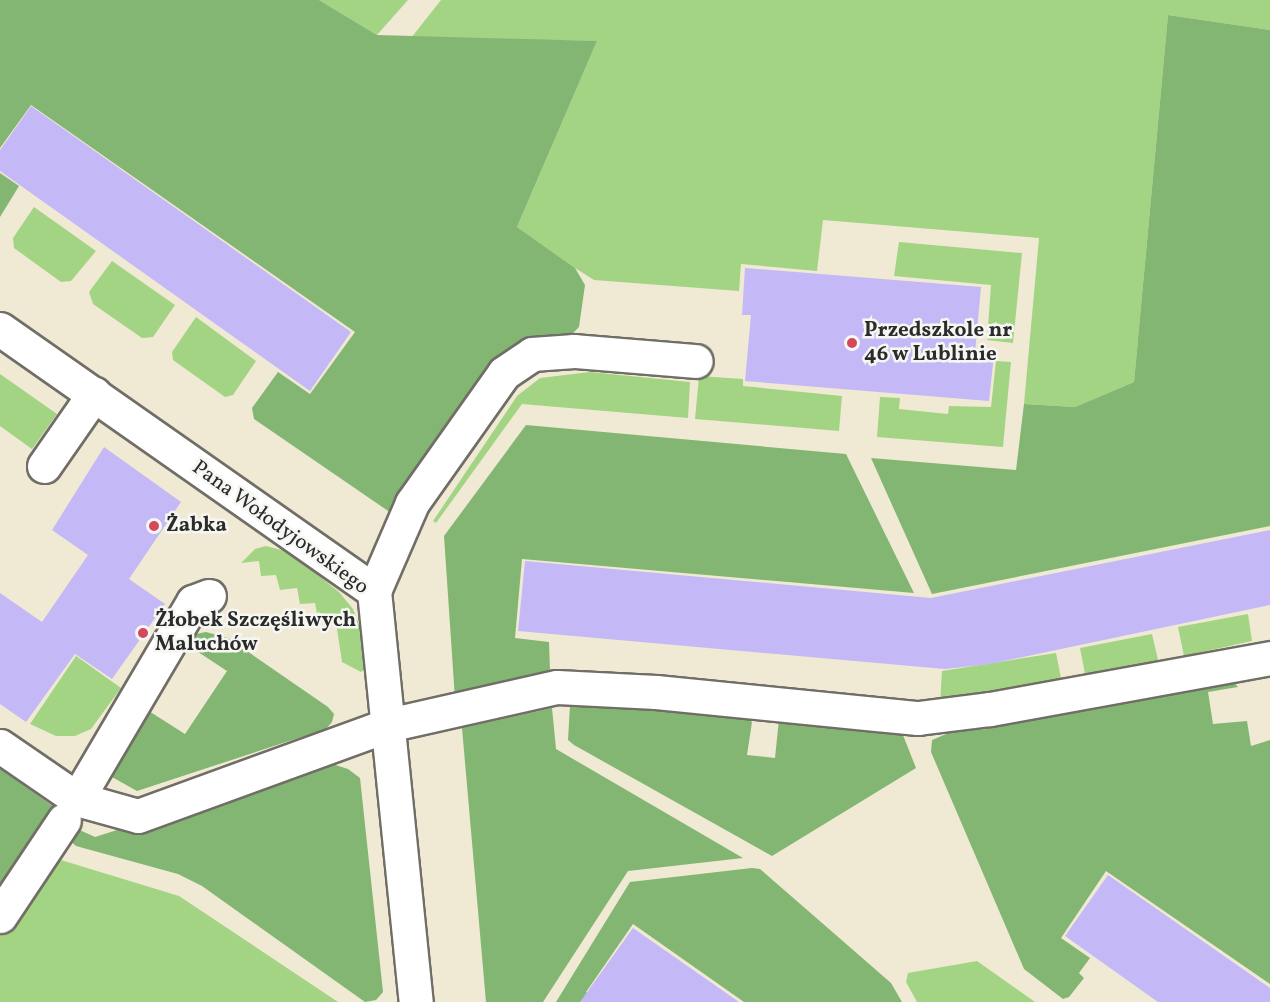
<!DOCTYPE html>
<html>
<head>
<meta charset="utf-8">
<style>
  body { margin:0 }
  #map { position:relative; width:1270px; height:1002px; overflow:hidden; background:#f0e9d4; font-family:Vollkorn,serif }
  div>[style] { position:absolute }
  .green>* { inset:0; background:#a3d484 }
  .forest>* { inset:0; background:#82b672 }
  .building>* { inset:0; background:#c4b9f6 }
  .roads { filter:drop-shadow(2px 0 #706e66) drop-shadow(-2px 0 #706e66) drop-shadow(0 2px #706e66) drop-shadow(0 -2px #706e66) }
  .minor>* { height:33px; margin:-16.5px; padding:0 16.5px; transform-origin:16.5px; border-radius:16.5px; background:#fff }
  .dots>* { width:16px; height:16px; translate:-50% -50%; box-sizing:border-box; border:3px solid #f6f6f2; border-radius:50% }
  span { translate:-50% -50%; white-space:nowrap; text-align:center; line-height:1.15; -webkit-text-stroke:5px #f6f6f2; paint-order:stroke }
  .poi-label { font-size:21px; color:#2b2b2b; font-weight:700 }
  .left { translate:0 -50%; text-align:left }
  .street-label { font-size:21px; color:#2b2b2b }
</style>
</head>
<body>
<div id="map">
  <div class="green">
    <i style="clip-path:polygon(319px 0,408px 0,377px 35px)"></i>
    <i style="clip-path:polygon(441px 0,1270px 0,1270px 30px,1168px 15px,1134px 382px,1075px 407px,1024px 404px,1039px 238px,823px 220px,817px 271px,741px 264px,739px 291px,594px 280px,575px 268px,517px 227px,597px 41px,411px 38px)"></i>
    <i style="clip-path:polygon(34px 207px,96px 251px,71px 281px,61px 282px,14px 248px,13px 238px)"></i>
    <i style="clip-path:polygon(899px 242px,1022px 253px,1013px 343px,987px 340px,991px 285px,894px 276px)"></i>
    <i style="clip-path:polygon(112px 261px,175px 305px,153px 337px,142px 338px,93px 304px,89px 292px)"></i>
    <i style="clip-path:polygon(196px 317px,256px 361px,233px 395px,225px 397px,173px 360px,172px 352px)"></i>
    <i style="clip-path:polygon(996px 361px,1011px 362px,1003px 447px,877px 437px,880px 397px,900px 398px,899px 409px,948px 414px,949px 406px,991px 407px)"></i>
    <i style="clip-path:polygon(590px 372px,690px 382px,688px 418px,522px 404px,436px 523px,433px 521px,517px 396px,540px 378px)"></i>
    <i style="clip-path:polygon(0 374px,57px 414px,32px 449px,0 426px)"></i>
    <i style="clip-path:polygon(699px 376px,743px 379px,743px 386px,842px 396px,839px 431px,695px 419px)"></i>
    <i style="clip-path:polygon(266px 546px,289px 552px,339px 592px,353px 609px,361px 629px,367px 667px,361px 672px,342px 662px,335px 616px,318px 619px,315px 603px,300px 604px,297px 588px,280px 590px,276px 575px,261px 576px,259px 561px,241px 563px,255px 549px)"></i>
    <i style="clip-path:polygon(1248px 614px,1252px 641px,1184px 656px,1178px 627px)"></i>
    <i style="clip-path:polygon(1152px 634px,1159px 664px,1086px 679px,1080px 648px)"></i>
    <i style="clip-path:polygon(1056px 653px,1062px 683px,940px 704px,942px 671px)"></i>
    <i style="clip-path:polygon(76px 656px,121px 688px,91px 729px,75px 736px,56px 736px,30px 724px)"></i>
    <i style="clip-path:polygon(51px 857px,179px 896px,338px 1002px,0 1002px,0 934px)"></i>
    <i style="clip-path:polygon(977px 961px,1035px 1002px,917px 1002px,906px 982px,908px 973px)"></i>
  </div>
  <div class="forest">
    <i style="clip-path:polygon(0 0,319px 0,377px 35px,597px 41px,517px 227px,575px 268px,585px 285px,579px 327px,572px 334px,539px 341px,394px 515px,254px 419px,252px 408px,278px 372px,310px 394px,355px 332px,31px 105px,0 148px)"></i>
    <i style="clip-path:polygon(1168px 15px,1270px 30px,1270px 526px,932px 594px,871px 458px,1016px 470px,1024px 404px,1075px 407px,1134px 382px)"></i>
    <i style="clip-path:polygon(0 173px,19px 186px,0 217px)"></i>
    <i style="clip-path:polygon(526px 425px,846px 454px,914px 593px,522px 559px,515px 638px,549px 642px,550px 671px,542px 678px,455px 699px,444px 536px)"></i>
    <i style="clip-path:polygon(206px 632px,228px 638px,328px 707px,334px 714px,332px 722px,326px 729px,137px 791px,103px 772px,144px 708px,185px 734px,227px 671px,186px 644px,196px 634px)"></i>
    <i style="clip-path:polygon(1231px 679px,1238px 687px,1208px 692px,1213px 724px,1247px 721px,1251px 746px,1270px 740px,1270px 984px,1106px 871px,1061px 938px,1090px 958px,1079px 973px,1084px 978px,1069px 997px,1063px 999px,1024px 969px,931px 752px,932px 740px,951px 732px,987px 729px)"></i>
    <i style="clip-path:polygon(587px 703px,744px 716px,752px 722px,747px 755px,775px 758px,779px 719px,901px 730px,916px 768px,772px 856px,574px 745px,568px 740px,570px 705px)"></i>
    <i style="clip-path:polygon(552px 708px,556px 749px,743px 858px,628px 871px,543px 1002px,486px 1002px,462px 728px)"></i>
    <i style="clip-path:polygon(329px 763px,348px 769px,360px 778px,383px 992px,376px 1000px,365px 1002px,202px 886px,178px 874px,76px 846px,66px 837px,73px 827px,95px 837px)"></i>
    <i style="clip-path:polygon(0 769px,57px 809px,0 895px)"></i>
    <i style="clip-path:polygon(752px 868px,760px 869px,891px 983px,902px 1002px,744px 1002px,633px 924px,586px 992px,599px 1002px,556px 1002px,630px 882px)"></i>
  </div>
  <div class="building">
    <i style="clip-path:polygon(31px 106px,351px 332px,310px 391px,0 171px,0 150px)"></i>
    <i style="clip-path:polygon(745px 268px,981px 287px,975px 353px,994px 355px,989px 401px,745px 381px,751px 315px,742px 315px)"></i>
    <i style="clip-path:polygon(104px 447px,181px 502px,129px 579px,165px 604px,112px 679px,75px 654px,26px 722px,0 704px,0 593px,42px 622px,88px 555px,52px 530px)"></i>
    <i style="clip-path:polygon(1270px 530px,1270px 605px,990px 664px,945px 669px,518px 631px,525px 561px,931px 598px)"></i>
    <i style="clip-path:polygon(1108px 875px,1270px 988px,1270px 1002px,1158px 1002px,1065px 936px)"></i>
    <i style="clip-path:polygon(633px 928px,739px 1002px,580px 1002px)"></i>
  </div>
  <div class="roads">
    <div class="minor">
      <i style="left:0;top:329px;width:457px;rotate:35deg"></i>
      <i style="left:374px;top:591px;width:413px;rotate:84.2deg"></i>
      <i style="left:44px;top:466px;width:88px;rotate:-55.2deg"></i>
      <i style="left:374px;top:591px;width:96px;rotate:-66.6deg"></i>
      <i style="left:412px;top:503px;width:159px;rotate:-54.7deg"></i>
      <i style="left:504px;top:373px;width:34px;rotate:-34deg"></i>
      <i style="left:532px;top:354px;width:42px;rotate:-4.1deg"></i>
      <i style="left:574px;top:351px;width:122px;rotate:4.7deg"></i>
      <i style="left:0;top:746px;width:93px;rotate:34.5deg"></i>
      <i style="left:77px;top:799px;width:63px;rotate:15.6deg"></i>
      <i style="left:138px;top:816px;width:266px;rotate:-20deg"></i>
      <i style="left:388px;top:725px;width:173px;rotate:-12.7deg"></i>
      <i style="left:557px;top:687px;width:99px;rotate:2.9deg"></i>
      <i style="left:656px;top:692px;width:263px;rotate:5.7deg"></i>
      <i style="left:918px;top:718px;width:73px;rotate:-7.1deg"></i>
      <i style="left:990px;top:709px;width:285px;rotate:-10.3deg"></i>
      <i style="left:77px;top:799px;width:229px;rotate:-59.5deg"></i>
      <i style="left:193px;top:602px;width:17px;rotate:-21deg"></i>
      <i style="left:0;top:916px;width:115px;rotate:-56.3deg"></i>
    </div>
  </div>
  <div class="dots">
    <i style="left:852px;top:343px;background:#d1495b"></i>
    <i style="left:154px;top:526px;background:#d1495b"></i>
    <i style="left:143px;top:633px;background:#d1495b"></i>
  </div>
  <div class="poi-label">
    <span class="left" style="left:864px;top:343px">Przedszkole nr<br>46 w Lublinie</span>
    <span class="left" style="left:166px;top:526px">Żabka</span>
    <span class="left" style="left:155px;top:633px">Żłobek Szczęśliwych<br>Maluchów</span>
  </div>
  <div class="street-label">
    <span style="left:280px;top:528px;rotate:36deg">Pana Wołodyjowskiego</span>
  </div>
</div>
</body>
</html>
